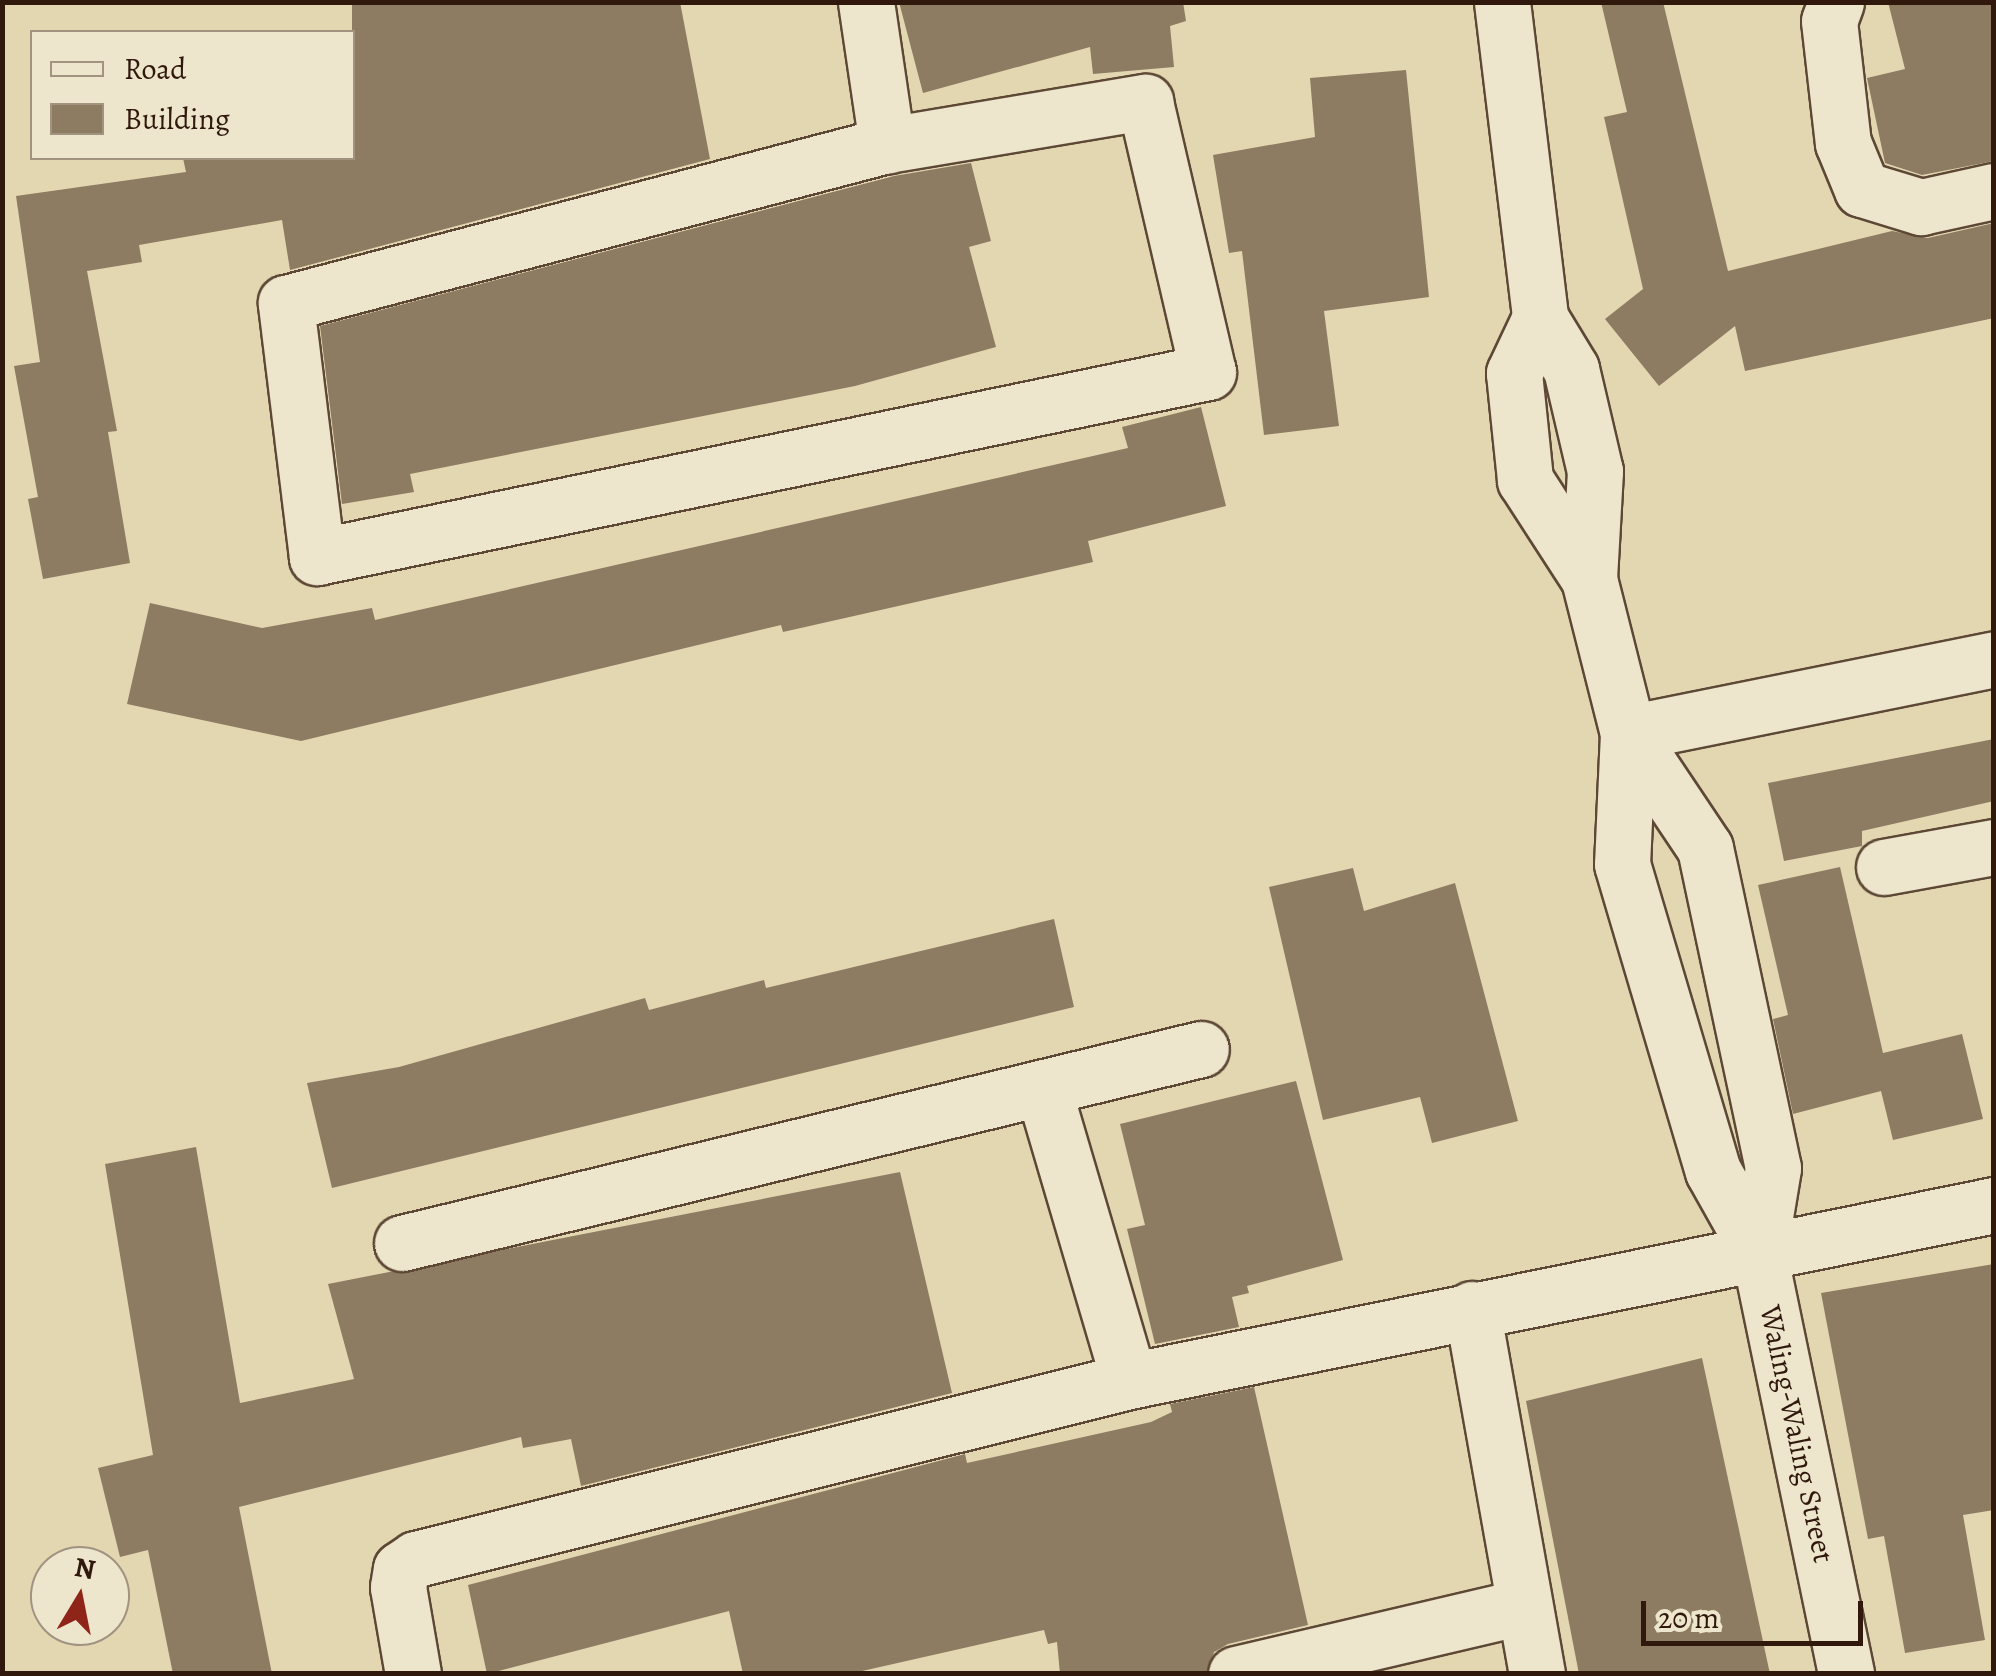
<!DOCTYPE html>
<html>
<head>
<meta charset="utf-8">
<style>
  body { margin:0 }
  #map { position:relative; width:1996px; height:1676px; overflow:hidden; background:#e3d7b1; font-family:Alegreya,serif }
  div>[style] { position:absolute }
  .building>* { inset:0; background:#8d7b62 }
  .roads { filter:drop-shadow(2px 0 #5d4836) drop-shadow(-2px 0 #5d4836) drop-shadow(0 2px #5d4836) drop-shadow(0 -2px #5d4836) }
  .minor>* { height:55px; margin:-27.5px; padding:0 27.5px; transform-origin:27.5px; border-radius:27.5px; background:#ede5cc }
  span { translate:-50% -50%; white-space:nowrap; text-align:center; line-height:1.15; -webkit-text-stroke:8px #ede5cc; paint-order:stroke }
  .street-label { font-size:30px; color:#30180d }
  .frame { position:absolute; inset:0; border:5px solid #30180d; pointer-events:none }
  .legend { position:absolute; left:30px; top:30px; width:325px; height:130px; box-sizing:border-box; background:#ede5cc; border:2px solid #a19380; margin:0; padding:12px 18px; list-style:none; font-size:30px; color:#30180d }
  .legend li { display:flex; align-items:center; gap:20px; height:50px }
  .legend b { width:50px; border:2px solid #a19380 }
  .north { position:absolute; left:30px; top:1546px; width:100px; height:100px; box-sizing:border-box; background:#ede5cc; border:2px solid #a19380; border-radius:50%; rotate:10deg; font-size:28px; font-weight:700; line-height:40px; text-align:center; color:#30180d }
  .north::after { content:''; display:block; margin:auto; width:35px; height:45px; background:#8f2418; clip-path:polygon(50% 0,100% 100%,50% 72%,0 100%) }
  .scale { position:absolute; left:1641px; top:1601px; width:222px; height:45px; box-sizing:border-box; border:5px solid #30180d; border-top:0; padding-left:12px; font-size:30px; line-height:35px; white-space:nowrap; color:#30180d; -webkit-text-stroke:8px #ede5cc; paint-order:stroke }
</style>
</head>
<body>
<div id="map">
  <div class="building">
    <i style="clip-path:polygon(352px 2px,680px 2px,710px 159px,290px 270px,282px 220px,139px 245px,142px 262px,87px 271px,117px 431px,108px 432px,130px 563px,43px 579px,28px 499px,38px 497px,14px 366px,40px 362px,16px 196px,186px 172px,183px 158px,352px 158px)"></i>
    <i style="clip-path:polygon(899px 2px,1183px 2px,1186px 21px,1170px 26px,1174px 67px,1093px 74px,1090px 47px,923px 93px)"></i>
    <i style="clip-path:polygon(1601px 2px,1663px 2px,1728px 271px,1892px 231px,1928px 238px,1994px 223px,1994px 318px,1745px 371px,1735px 326px,1659px 386px,1605px 319px,1643px 289px,1604px 117px,1627px 112px)"></i>
    <i style="clip-path:polygon(1888px 2px,1994px 2px,1994px 161px,1922px 175px,1885px 163px,1867px 78px,1905px 69px)"></i>
    <i style="clip-path:polygon(1406px 70px,1429px 297px,1324px 311px,1339px 426px,1264px 435px,1242px 251px,1229px 253px,1213px 155px,1315px 137px,1310px 78px)"></i>
    <i style="clip-path:polygon(971px 163px,991px 241px,969px 247px,996px 347px,855px 386px,410px 474px,414px 492px,342px 504px,320px 326px,894px 176px)"></i>
    <i style="clip-path:polygon(1201px 407px,1226px 506px,1088px 541px,1093px 562px,783px 632px,781px 625px,301px 741px,127px 704px,150px 603px,262px 628px,372px 608px,375px 620px,1128px 448px,1122px 427px)"></i>
    <i style="clip-path:polygon(1994px 739px,1994px 801px,1862px 831px,1862px 846px,1784px 861px,1768px 783px)"></i>
    <i style="clip-path:polygon(1840px 867px,1883px 1053px,1962px 1034px,1983px 1119px,1893px 1140px,1881px 1091px,1793px 1114px,1773px 1019px,1788px 1015px,1758px 885px)"></i>
    <i style="clip-path:polygon(1353px 868px,1364px 911px,1455px 883px,1518px 1121px,1432px 1143px,1420px 1097px,1323px 1120px,1269px 887px)"></i>
    <i style="clip-path:polygon(1054px 919px,1074px 1007px,332px 1188px,307px 1083px,399px 1067px,645px 998px,649px 1010px,764px 980px,766px 988px)"></i>
    <i style="clip-path:polygon(1296px 1081px,1343px 1260px,1247px 1286px,1249px 1293px,1232px 1297px,1239px 1327px,1155px 1344px,1127px 1229px,1145px 1225px,1120px 1124px)"></i>
    <i style="clip-path:polygon(196px 1147px,240px 1403px,354px 1379px,328px 1284px,900px 1172px,952px 1393px,581px 1486px,571px 1439px,523px 1448px,521px 1437px,239px 1507px,272px 1674px,173px 1674px,148px 1550px,120px 1557px,98px 1468px,153px 1455px,105px 1164px)"></i>
    <i style="clip-path:polygon(1994px 1264px,1994px 1510px,1963px 1515px,1985px 1640px,1905px 1653px,1884px 1536px,1868px 1539px,1821px 1293px)"></i>
    <i style="clip-path:polygon(1702px 1358px,1770px 1674px,1579px 1674px,1526px 1401px)"></i>
    <i style="clip-path:polygon(1254px 1387px,1308px 1625px,1228px 1644px,1214px 1652px,1206px 1674px,1060px 1674px,1057px 1642px,1048px 1644px,1044px 1630px,849px 1674px,743px 1674px,729px 1611px,487px 1674px,468px 1585px,965px 1454px,967px 1463px,1151px 1422px,1172px 1412px,1170px 1404px)"></i>
  </div>
  <div class="roads">
    <div class="minor">
      <i style="left:866px;top:2px;width:145px;rotate:81.6deg"></i>
      <i style="left:1502px;top:2px;width:318px;rotate:83.1deg"></i>
      <i style="left:1540px;top:318px;width:60px;rotate:58.7deg"></i>
      <i style="left:1571px;top:369px;width:105px;rotate:76.8deg"></i>
      <i style="left:1595px;top:471px;width:108px;rotate:93.2deg"></i>
      <i style="left:1589px;top:579px;width:159px;rotate:75.8deg"></i>
      <i style="left:1628px;top:733px;width:131px;rotate:92.6deg"></i>
      <i style="left:1622px;top:864px;width:320px;rotate:73.5deg"></i>
      <i style="left:1713px;top:1171px;width:94px;rotate:60.7deg"></i>
      <i style="left:1759px;top:1253px;width:430px;rotate:78.3deg"></i>
      <i style="left:1836px;top:2px;width:20px;rotate:110deg"></i>
      <i style="left:1829px;top:21px;width:123px;rotate:83.5deg"></i>
      <i style="left:1843px;top:143px;width:50px;rotate:67.6deg"></i>
      <i style="left:1862px;top:189px;width:62px;rotate:17deg"></i>
      <i style="left:1921px;top:207px;width:75px;rotate:-12.4deg"></i>
      <i style="left:1145px;top:102px;width:277px;rotate:76.9deg"></i>
      <i style="left:1208px;top:372px;width:910px;rotate:168.27deg"></i>
      <i style="left:317px;top:557px;width:256px;rotate:-97deg"></i>
      <i style="left:286px;top:303px;width:621px;rotate:-14.73deg"></i>
      <i style="left:887px;top:145px;width:262px;rotate:-9.5deg"></i>
      <i style="left:1540px;top:318px;width:61px;rotate:115.3deg"></i>
      <i style="left:1514px;top:373px;width:108px;rotate:84.1deg"></i>
      <i style="left:1525px;top:480px;width:118px;rotate:57.1deg"></i>
      <i style="left:1628px;top:733px;width:138px;rotate:56.2deg"></i>
      <i style="left:1705px;top:848px;width:327px;rotate:78deg"></i>
      <i style="left:1773px;top:1168px;width:86px;rotate:99.4deg"></i>
      <i style="left:1628px;top:733px;width:373px;rotate:-11.4deg"></i>
      <i style="left:1884px;top:867px;width:112px;rotate:-10.3deg"></i>
      <i style="left:1043px;top:1088px;width:305px;rotate:73.6deg"></i>
      <i style="left:402px;top:1243px;width:822px;rotate:-13.65deg"></i>
      <i style="left:1472px;top:1309px;width:371px;rotate:79.9deg"></i>
      <i style="left:413px;top:1674px;width:88px;rotate:-99.8deg"></i>
      <i style="left:398px;top:1587px;width:18px;rotate:-81deg"></i>
      <i style="left:401px;top:1569px;width:18px;rotate:-34deg"></i>
      <i style="left:416px;top:1559px;width:735px;rotate:-14.02deg"></i>
      <i style="left:1129px;top:1381px;width:883px;rotate:-11.5deg"></i>
      <i style="left:1236px;top:1674px;width:293px;rotate:-13.2deg"></i>
    </div>
  </div>
  <div class="street-label">
    <span style="left:1797px;top:1434px;rotate:78deg">Waling-Waling Street</span>
  </div>
  <div class="frame"></div>
  <ul class="legend">
  <li><b style="height:12px;background:#ede5cc"></b>Road</li>
  <li><b style="height:28px;background:#8d7b62"></b>Building</li>
  </ul>
  <div class="north">N</div>
  <div class="scale">20 m</div>
</div>
</body>
</html>
